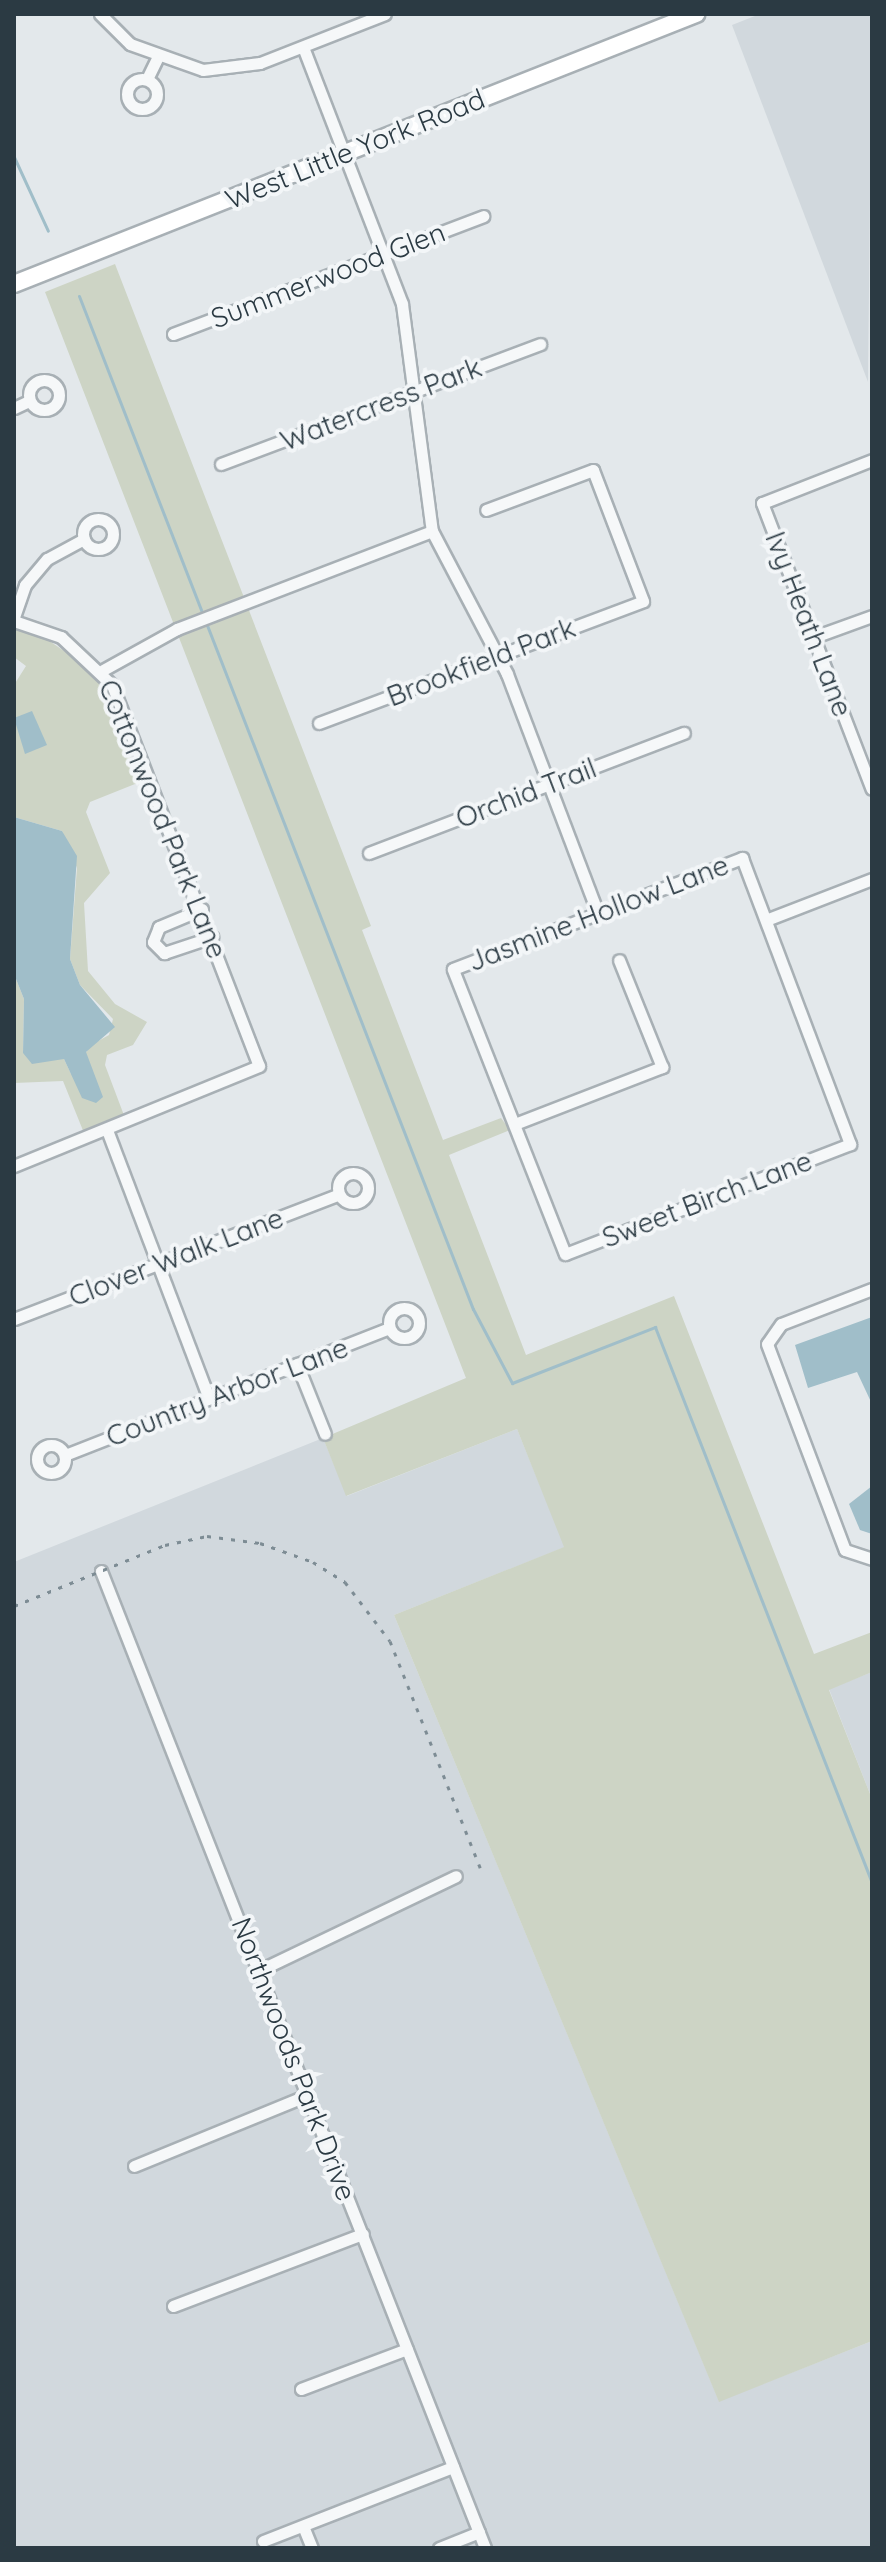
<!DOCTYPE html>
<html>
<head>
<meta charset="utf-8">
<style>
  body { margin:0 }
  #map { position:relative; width:886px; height:2562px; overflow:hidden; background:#e3e8eb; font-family:Quicksand,sans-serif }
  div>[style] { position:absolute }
  .built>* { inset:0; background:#d1d8dd }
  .green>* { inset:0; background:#cdd4c5 }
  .water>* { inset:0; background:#a0bec9 }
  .stream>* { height:3px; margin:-1.5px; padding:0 1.5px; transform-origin:1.5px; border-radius:1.5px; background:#a0bec9 }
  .roads { filter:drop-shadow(2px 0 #a8b0b5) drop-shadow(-2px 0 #a8b0b5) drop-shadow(0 2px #a8b0b5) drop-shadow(0 -2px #a8b0b5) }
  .street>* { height:11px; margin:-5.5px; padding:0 5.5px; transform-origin:5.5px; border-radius:5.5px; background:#f6f8f9 }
  .street>.ring { margin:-5.5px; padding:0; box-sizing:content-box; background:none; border:11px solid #f6f8f9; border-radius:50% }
  .secondary>* { height:16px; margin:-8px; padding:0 8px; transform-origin:8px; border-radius:8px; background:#fff }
  .rail>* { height:3px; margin-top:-1.5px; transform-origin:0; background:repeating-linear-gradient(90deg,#7d8c94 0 4px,transparent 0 12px) }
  span { translate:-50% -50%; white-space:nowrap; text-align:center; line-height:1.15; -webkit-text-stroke:8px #f3f6f8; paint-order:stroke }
  .street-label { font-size:28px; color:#2b3a43 }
  .frame { position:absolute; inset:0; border:16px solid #2b3a43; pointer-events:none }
</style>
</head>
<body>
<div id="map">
  <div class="built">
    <i style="clip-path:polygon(760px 14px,872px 14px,868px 382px,732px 25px)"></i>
    <i style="clip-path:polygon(517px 1429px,565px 1547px,394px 1615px,719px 2401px,872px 2341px,872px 2548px,14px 2548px,14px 1562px,323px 1438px,347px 1496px)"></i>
    <i style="clip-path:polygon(872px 1672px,872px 1799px,829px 1689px)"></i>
  </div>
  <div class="green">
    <i style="clip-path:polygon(115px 264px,371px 926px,362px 930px,443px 1140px,501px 1118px,510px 1130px,449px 1155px,526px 1355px,674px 1296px,814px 1654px,872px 1632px,872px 1672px,829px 1690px,872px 1799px,872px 2341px,719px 2402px,394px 1615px,564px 1547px,517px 1429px,346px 1496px,323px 1438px,466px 1378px,45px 292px)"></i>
    <i style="clip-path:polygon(14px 629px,45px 638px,89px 668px,120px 713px,145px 780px,90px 802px,86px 812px,110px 873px,84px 903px,88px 971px,115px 1004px,147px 1022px,133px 1045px,107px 1055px,105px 1065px,125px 1118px,84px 1133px,63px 1081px,14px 1083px,14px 974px,24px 999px,23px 1053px,64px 1059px,71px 1074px,91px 1045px,109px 1035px,113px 1019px,80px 985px,70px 959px,77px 868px,62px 831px,14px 817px,14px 685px,26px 666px,14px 657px)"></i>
  </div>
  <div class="water">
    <i style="clip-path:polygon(32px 711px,47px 745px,25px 754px,14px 718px)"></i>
    <i style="clip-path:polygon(14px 817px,62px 831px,77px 856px,70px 959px,80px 985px,115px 1027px,86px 1052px,103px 1097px,96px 1103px,82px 1098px,64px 1059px,32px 1064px,23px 1053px,24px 999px,14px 974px)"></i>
    <i style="clip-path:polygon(872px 1317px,872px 1404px,857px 1372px,808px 1388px,795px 1345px)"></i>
    <i style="clip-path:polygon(872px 1486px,872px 1534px,860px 1530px,849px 1504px)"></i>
  </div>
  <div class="stream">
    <i style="left:14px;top:157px;width:81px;rotate:65.3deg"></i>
    <i style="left:79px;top:296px;width:1087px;rotate:68.75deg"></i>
    <i style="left:473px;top:1309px;width:84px;rotate:62.2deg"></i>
    <i style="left:512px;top:1383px;width:154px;rotate:-21.4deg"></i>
    <i style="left:655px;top:1327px;width:597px;rotate:68.68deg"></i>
  </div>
  <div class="roads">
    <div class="street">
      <i style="left:100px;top:14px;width:42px;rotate:45deg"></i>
      <i style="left:130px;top:44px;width:77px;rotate:19.6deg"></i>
      <i style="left:203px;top:70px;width:57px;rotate:-7deg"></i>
      <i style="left:260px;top:63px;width:134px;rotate:-21.4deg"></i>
      <i style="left:303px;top:47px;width:275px;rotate:68.9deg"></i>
      <i style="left:402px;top:304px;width:229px;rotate:82.5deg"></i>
      <i style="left:432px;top:531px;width:161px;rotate:62.3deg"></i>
      <i style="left:507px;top:674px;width:256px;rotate:69.2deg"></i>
      <i class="ring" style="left:127px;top:79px;width:19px;height:19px"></i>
      <i style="left:147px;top:79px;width:25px;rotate:-64deg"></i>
      <i style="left:173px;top:334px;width:332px;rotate:-20.8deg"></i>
      <i class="ring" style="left:29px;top:380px;width:19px;height:19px"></i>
      <i style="left:14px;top:408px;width:17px;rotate:-25deg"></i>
      <i style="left:872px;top:460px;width:118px;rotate:158.6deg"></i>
      <i style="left:762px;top:503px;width:306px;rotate:69deg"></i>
      <i style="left:221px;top:464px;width:341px;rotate:-20.6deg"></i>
      <i class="ring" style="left:83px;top:519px;width:19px;height:19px"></i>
      <i style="left:14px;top:617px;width:34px;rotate:-71deg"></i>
      <i style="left:25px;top:585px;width:34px;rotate:-50deg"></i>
      <i style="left:47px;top:559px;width:42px;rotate:-28.4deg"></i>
      <i style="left:14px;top:621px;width:50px;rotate:18.8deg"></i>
      <i style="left:61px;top:637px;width:70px;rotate:43.3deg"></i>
      <i style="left:112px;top:685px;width:408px;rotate:68.9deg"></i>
      <i style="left:259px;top:1066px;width:265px;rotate:157.8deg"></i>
      <i style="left:814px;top:637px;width:62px;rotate:-19.9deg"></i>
      <i style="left:103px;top:670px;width:85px;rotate:-29deg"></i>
      <i style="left:177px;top:629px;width:273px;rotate:-21deg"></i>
      <i style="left:319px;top:723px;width:346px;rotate:-20.6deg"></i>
      <i style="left:643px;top:601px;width:140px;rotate:-110.9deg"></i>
      <i style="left:593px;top:470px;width:114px;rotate:159.5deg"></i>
      <i style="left:369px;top:853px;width:337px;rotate:-20.9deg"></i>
      <i style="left:742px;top:858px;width:306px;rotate:69.3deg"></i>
      <i style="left:850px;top:1144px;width:305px;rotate:158.9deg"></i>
      <i style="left:565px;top:1254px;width:306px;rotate:-111.5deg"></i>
      <i style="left:453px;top:969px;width:310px;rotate:-21deg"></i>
      <i style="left:202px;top:909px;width:47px;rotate:157.3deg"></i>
      <i style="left:159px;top:927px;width:16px;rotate:112deg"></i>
      <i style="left:153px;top:942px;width:16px;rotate:45deg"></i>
      <i style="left:164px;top:953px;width:51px;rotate:-18.4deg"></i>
      <i style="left:766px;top:920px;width:114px;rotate:-21.1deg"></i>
      <i style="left:515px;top:1124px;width:158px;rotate:-21.2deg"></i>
      <i style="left:662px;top:1067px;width:115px;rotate:-111.9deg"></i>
      <i style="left:107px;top:1130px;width:287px;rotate:69.2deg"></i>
      <i class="ring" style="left:338px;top:1173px;width:19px;height:19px"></i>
      <i style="left:872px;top:1289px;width:97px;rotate:159deg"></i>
      <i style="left:781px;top:1324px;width:24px;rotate:125deg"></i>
      <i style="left:767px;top:1344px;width:220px;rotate:69.3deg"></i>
      <i style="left:845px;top:1550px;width:28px;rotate:18deg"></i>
      <i class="ring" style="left:389px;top:1308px;width:19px;height:19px"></i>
      <i style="left:14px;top:1319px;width:348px;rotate:-21deg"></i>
      <i style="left:297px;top:1364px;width:75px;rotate:68.2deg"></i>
      <i class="ring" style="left:37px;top:1445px;width:17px;height:17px"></i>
      <i style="left:65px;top:1455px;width:348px;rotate:-21.4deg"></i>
      <i style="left:101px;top:1571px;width:1050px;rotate:68.54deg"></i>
      <i style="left:260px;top:1970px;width:217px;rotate:-25.6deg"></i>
      <i style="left:134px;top:2166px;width:188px;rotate:-22.2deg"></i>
      <i style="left:173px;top:2306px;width:203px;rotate:-20.8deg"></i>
      <i style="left:301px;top:2389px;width:113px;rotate:-20.7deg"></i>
      <i style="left:303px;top:2526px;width:24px;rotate:68deg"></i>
      <i style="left:263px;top:2541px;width:204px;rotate:-21.3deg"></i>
      <i style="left:439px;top:2548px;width:43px;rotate:-21.8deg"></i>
    </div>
    <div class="secondary">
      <i style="left:14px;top:284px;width:734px;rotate:-21.6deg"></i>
    </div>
  </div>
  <div class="rail">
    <i style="left:14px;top:1606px;width:163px;rotate:-22deg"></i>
    <i style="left:165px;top:1545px;width:43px;rotate:-12.1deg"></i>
    <i style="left:207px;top:1536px;width:53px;rotate:7.5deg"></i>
    <i style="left:260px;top:1543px;width:56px;rotate:19.7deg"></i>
    <i style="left:313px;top:1562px;width:38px;rotate:32deg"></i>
    <i style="left:345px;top:1582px;width:74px;rotate:52.7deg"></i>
    <i style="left:390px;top:1641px;width:252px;rotate:68.3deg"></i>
  </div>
  <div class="street-label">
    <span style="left:355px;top:149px;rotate:-22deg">West Little York Road</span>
    <span style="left:328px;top:275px;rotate:-21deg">Summerwood Glen</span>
    <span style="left:381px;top:404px;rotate:-21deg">Watercress Park</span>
    <span style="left:809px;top:624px;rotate:69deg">Ivy Heath Lane</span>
    <span style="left:481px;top:662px;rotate:-21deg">Brookfield Park</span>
    <span style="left:526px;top:793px;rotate:-21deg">Orchid Trail</span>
    <span style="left:163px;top:819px;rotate:68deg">Cottonwood Park Lane</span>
    <span style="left:598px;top:913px;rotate:-21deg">Jasmine Hollow Lane</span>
    <span style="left:707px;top:1199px;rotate:-21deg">Sweet Birch Lane</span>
    <span style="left:176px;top:1257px;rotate:-21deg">Clover Walk Lane</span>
    <span style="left:227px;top:1392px;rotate:-21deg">Country Arbor Lane</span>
    <span style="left:294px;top:2059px;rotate:69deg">Northwoods Park Drive</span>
  </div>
  <div class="frame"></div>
</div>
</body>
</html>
